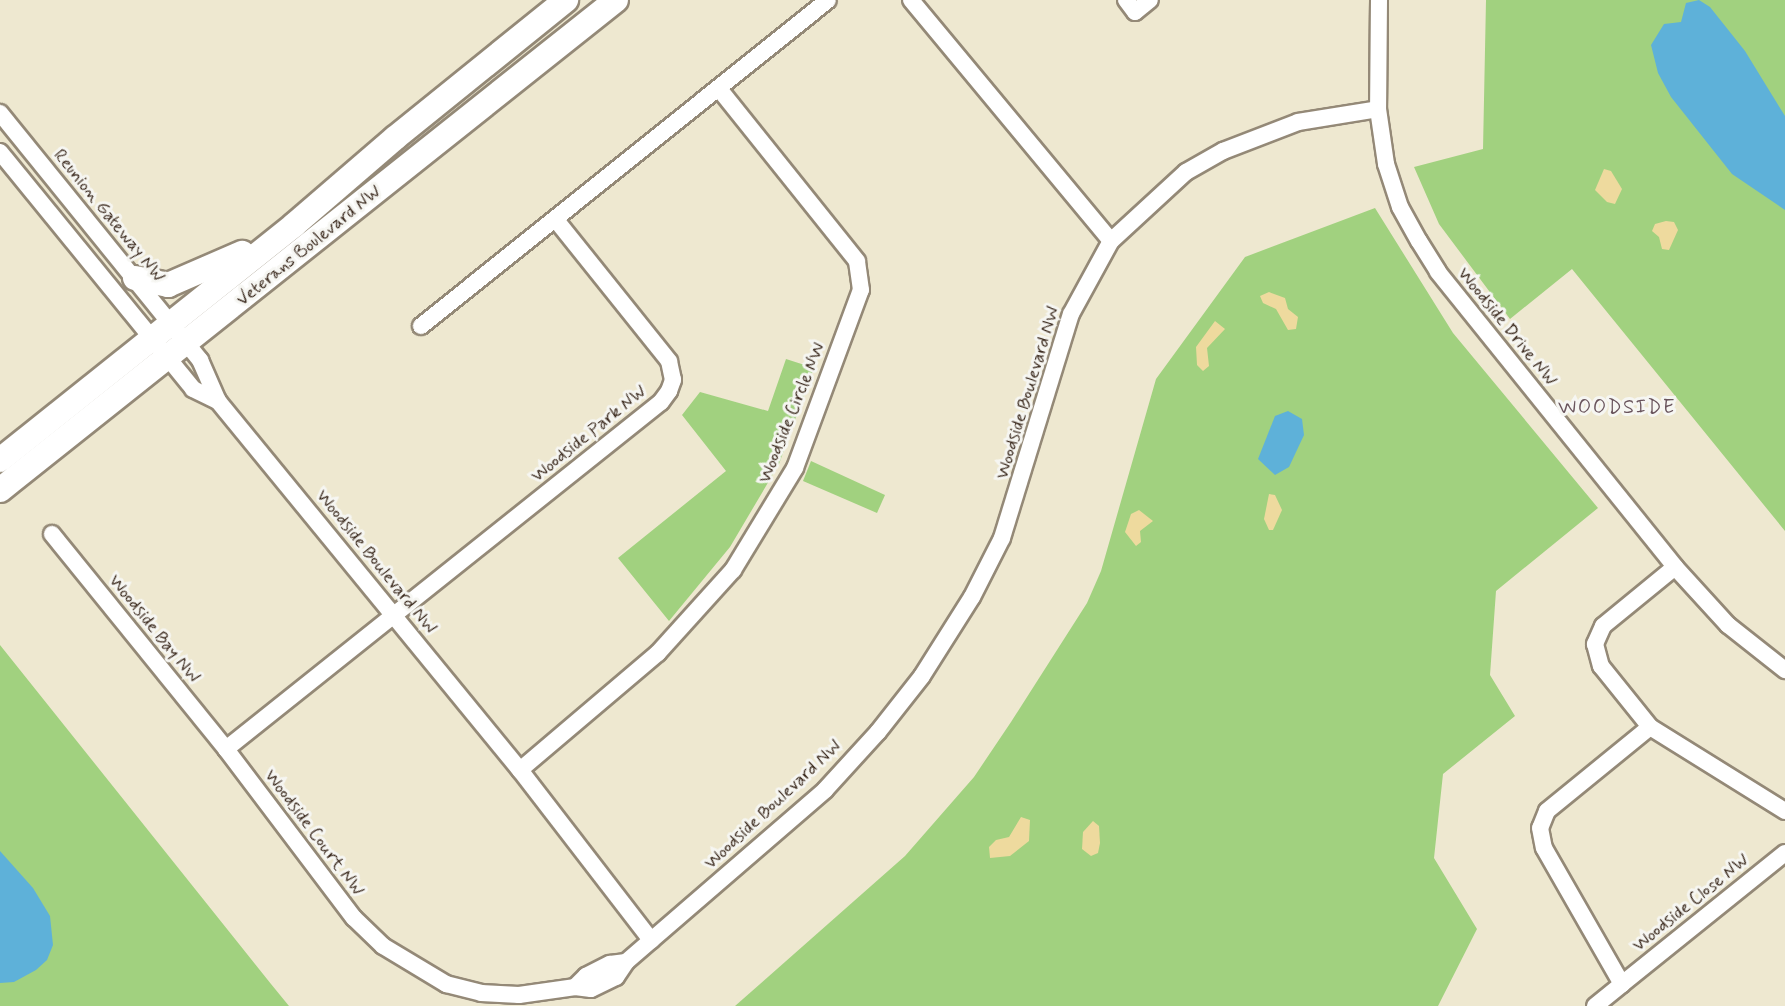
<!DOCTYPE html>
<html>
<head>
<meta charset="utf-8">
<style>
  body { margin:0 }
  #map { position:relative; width:1785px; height:1006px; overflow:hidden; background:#eee8d0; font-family:Mynerve,sans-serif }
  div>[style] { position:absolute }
  .green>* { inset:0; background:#a1d17f }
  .sand>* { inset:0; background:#eeda9e }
  .water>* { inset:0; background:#5eb1d9 }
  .roads { filter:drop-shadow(2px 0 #948977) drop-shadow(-2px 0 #948977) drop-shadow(0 2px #948977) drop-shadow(0 -2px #948977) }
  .street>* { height:16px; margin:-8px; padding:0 8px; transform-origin:8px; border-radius:8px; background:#fff }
  .secondary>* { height:24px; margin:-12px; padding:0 12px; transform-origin:12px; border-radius:12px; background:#fff }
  span { translate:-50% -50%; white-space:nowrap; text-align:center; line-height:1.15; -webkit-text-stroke:6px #f6f6f2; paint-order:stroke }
  .street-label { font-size:18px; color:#3b2a1e }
  .neighbourhood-label { font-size:20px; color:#69545c; letter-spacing:1.5px }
</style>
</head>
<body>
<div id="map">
  <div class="green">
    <i style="clip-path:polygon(1486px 0,1785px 0,1785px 531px,1572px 269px,1510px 319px,1439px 224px,1414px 167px,1483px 149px)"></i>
    <i style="clip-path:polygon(1375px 208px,1453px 333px,1598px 508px,1496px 591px,1490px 675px,1515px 716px,1443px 774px,1434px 858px,1477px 929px,1438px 1006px,735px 1006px,905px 856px,974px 777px,1011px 722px,1087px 603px,1101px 571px,1156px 379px,1245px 257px)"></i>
    <i style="clip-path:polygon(786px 359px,814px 368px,779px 464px,730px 547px,669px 621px,618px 558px,726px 471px,682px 415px,700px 392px,768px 411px)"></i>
    <i style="clip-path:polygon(811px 461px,885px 495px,877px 513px,803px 481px)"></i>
    <i style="clip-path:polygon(0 645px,271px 984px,289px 1006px,0 1006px)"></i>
  </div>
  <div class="sand">
    <i style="clip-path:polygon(1604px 169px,1611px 171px,1622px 189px,1615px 204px,1607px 202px,1595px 190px)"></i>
    <i style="clip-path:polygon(1666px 221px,1674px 222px,1678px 230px,1669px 250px,1662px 249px,1659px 237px,1652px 231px,1655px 224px)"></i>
    <i style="clip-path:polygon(1269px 292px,1285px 298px,1288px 309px,1298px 317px,1296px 329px,1288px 330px,1276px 309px,1263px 303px,1260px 296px)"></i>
    <i style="clip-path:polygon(1215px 321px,1225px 329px,1207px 348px,1209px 366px,1203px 371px,1197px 365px,1196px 347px)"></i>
    <i style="clip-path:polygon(1269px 494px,1275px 495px,1282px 510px,1273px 530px,1269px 530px,1264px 519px)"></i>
    <i style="clip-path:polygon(1139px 510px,1153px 521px,1140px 531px,1141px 542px,1136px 546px,1125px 532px,1131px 514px)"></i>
    <i style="clip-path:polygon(1021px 817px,1030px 820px,1029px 841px,1010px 856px,990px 858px,989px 847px,996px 840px,1009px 837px)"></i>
    <i style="clip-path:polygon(1093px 821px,1099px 826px,1100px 843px,1098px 853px,1091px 856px,1082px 849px,1083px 832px)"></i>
  </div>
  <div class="water">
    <i style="clip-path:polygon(1699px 0,1710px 7px,1745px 51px,1785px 116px,1785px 210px,1732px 174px,1671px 97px,1658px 73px,1651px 45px,1664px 24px,1681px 22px,1686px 3px)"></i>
    <i style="clip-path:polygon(1288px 411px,1302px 419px,1304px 435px,1289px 467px,1275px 475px,1258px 459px,1275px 416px)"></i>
    <i style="clip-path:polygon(0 851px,33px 888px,50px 916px,53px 945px,47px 960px,36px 970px,14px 982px,0 983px)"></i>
  </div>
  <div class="roads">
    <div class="street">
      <i style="left:911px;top:0;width:313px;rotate:50.3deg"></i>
      <i style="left:1126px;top:0;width:15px;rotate:53deg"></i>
      <i style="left:1135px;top:12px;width:19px;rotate:-39deg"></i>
      <i style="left:1379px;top:0;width:109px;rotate:90.5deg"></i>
      <i style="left:1378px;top:109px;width:56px;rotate:81.7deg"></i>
      <i style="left:1386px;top:164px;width:45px;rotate:72deg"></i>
      <i style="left:1400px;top:207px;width:39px;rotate:61deg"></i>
      <i style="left:1419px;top:241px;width:36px;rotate:58deg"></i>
      <i style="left:1438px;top:272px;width:378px;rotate:51.2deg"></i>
      <i style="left:1675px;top:567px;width:79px;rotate:47.6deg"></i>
      <i style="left:1728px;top:625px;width:73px;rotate:38.3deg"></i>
      <i style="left:0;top:113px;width:318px;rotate:51deg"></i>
      <i style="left:200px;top:360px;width:45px;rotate:66.3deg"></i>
      <i style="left:218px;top:401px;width:477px;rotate:50.7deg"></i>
      <i style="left:520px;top:770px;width:215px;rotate:52.4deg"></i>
      <i style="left:0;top:152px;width:306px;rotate:50.8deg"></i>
      <i style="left:193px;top:389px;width:28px;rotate:26deg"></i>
      <i style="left:421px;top:326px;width:521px;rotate:-38.69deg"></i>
      <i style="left:52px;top:534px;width:277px;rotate:51deg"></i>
      <i style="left:226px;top:749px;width:212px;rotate:52.9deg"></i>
      <i style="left:354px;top:918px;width:40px;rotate:44deg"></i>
      <i style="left:383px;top:946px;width:74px;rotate:31.1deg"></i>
      <i style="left:446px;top:984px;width:36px;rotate:14deg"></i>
      <i style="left:481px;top:993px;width:38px;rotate:3deg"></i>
      <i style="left:519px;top:995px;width:57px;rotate:-8.1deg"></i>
      <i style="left:575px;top:987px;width:16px;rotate:7deg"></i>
      <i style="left:591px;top:989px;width:28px;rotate:-26deg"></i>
      <i style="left:616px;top:977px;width:18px;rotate:-56deg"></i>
      <i style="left:626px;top:962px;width:263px;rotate:-40.8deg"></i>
      <i style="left:825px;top:790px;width:79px;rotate:-47.6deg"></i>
      <i style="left:878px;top:732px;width:71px;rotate:-51.8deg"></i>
      <i style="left:922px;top:676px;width:93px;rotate:-57.7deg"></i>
      <i style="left:972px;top:597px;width:66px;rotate:-63deg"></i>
      <i style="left:1002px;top:538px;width:234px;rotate:-72.9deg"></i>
      <i style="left:1071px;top:314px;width:83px;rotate:-61.3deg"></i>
      <i style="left:1111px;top:241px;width:102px;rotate:-42.6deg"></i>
      <i style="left:1186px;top:172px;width:43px;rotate:-29.6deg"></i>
      <i style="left:1223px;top:151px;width:80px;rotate:-21.1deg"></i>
      <i style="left:1298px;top:122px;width:81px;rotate:-9.2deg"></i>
      <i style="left:1675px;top:567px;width:93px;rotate:140.7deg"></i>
      <i style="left:1603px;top:626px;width:20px;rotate:114deg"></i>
      <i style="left:1595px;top:644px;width:23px;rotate:75deg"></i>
      <i style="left:1601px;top:666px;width:78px;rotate:51.2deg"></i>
      <i style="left:1650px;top:727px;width:159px;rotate:31.9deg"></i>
      <i style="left:1650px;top:727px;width:133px;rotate:140.8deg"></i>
      <i style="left:1547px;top:811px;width:18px;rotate:112deg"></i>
      <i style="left:1540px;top:828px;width:20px;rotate:79deg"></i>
      <i style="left:1544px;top:848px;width:157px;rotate:60.2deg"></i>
      <i style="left:1622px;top:984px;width:209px;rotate:-38.8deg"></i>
      <i style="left:226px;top:749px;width:556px;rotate:-38.58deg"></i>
      <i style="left:661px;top:402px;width:14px;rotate:-54deg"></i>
      <i style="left:669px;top:391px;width:12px;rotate:-70deg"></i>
      <i style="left:673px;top:380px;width:19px;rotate:-102deg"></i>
      <i style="left:669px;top:361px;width:181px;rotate:-128.7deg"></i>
      <i style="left:520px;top:770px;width:181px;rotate:-40.3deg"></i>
      <i style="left:658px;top:653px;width:112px;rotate:-47.9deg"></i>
      <i style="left:733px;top:570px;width:119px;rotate:-58.7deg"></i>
      <i style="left:795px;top:468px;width:190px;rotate:-69.7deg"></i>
      <i style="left:861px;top:290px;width:29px;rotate:-98deg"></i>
      <i style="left:857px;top:261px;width:221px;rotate:-128.7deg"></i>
      <i style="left:575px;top:987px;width:16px;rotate:-45deg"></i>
      <i style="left:586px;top:976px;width:27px;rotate:-27deg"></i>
      <i style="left:610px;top:964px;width:16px;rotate:-7deg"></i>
      <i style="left:1595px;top:1006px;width:35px;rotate:-39deg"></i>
    </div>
    <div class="secondary">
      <i style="left:135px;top:278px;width:34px;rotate:12deg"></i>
      <i style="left:168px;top:285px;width:81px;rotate:-23.4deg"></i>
      <i style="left:0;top:460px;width:376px;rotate:-38.6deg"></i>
      <i style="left:294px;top:225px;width:133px;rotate:-40.7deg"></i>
      <i style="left:395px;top:138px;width:220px;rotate:-38.9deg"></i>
      <i style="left:0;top:490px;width:787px;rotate:-38.5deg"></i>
    </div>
  </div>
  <div class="street-label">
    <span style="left:109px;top:216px;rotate:51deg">Reunion Gateway NW</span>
    <span style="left:309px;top:246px;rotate:-39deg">Veterans Boulevard NW</span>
    <span style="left:1507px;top:327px;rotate:51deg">Woodside Drive NW</span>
    <span style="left:1028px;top:393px;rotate:-73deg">Woodside Boulevard NW</span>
    <span style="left:792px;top:413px;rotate:-68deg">Woodside Circle NW</span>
    <span style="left:589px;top:434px;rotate:-39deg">Woodside Park NW</span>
    <span style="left:376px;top:562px;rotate:51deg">Woodside Boulevard NW</span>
    <span style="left:154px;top:629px;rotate:51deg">Woodside Bay NW</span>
    <span style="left:773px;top:805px;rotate:-43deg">Woodside Boulevard NW</span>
    <span style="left:314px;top:833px;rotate:53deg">Woodside Court NW</span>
    <span style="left:1691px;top:903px;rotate:-39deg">Woodside Close NW</span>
  </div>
  <div class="neighbourhood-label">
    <span style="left:1617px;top:407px">WOODSIDE</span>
  </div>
</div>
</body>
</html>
